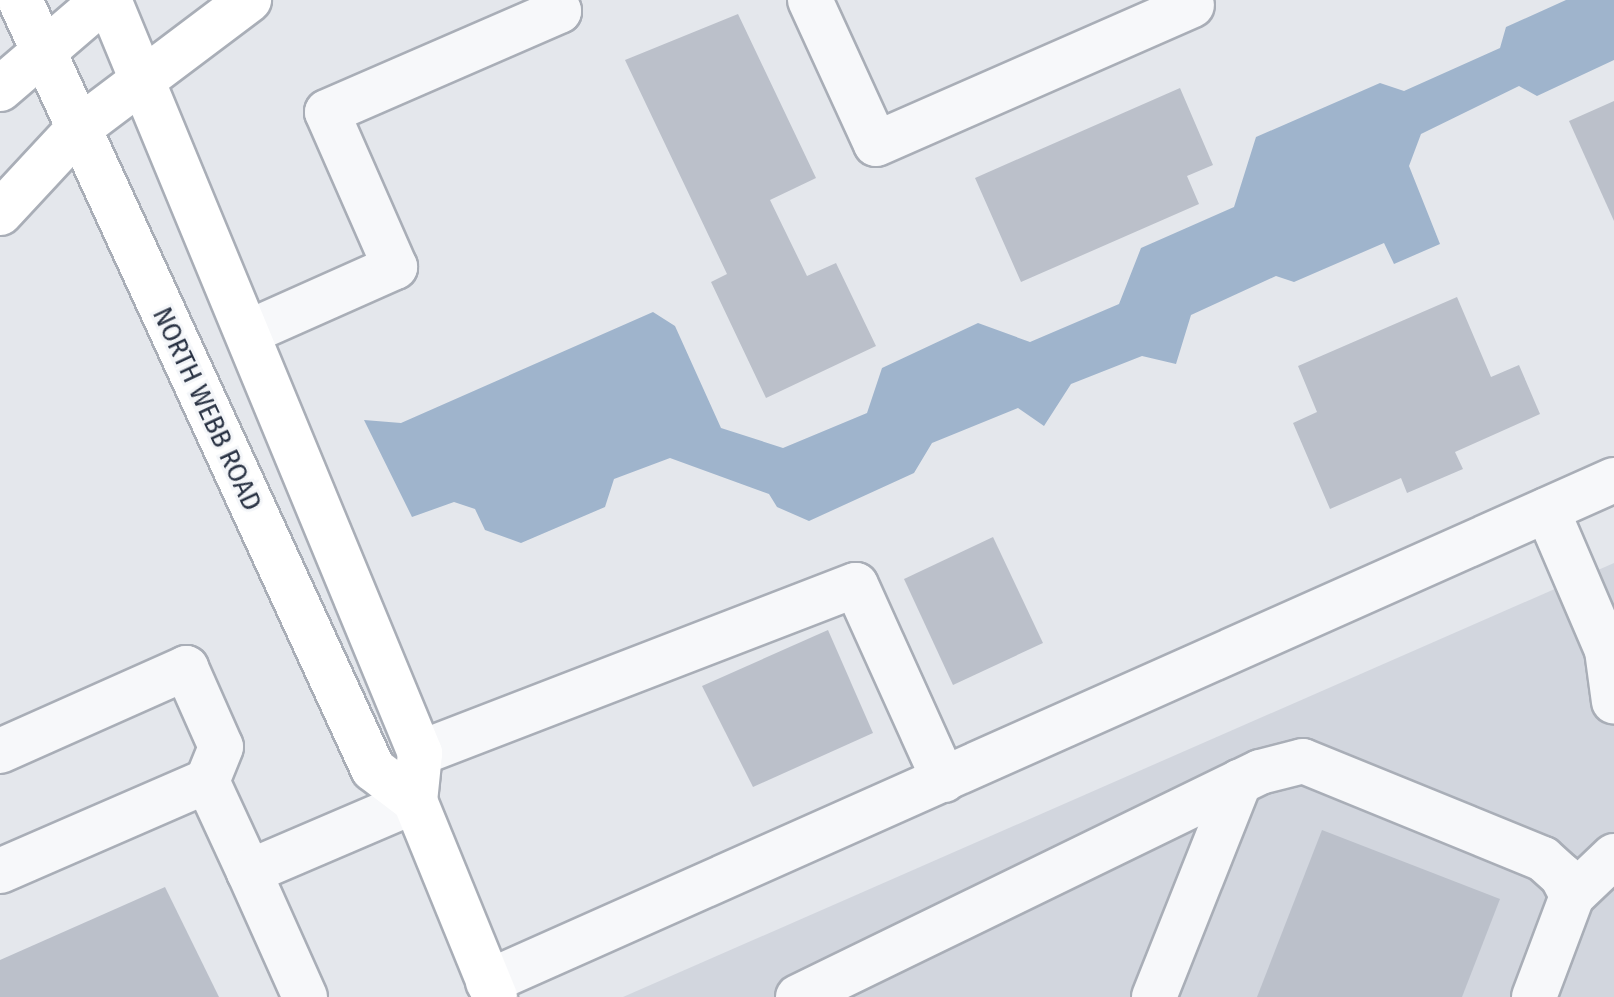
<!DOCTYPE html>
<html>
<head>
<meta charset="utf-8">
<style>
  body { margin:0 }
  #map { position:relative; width:1614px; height:997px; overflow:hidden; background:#e4e7ec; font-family:"Fira Sans Condensed",sans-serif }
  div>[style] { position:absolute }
  .built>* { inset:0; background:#d2d6de }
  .water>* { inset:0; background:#9fb4cc }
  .building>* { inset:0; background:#bbc0ca }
  .roads { filter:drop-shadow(2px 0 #a9aeb7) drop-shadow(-2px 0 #a9aeb7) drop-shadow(0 2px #a9aeb7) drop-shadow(0 -2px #a9aeb7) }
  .minor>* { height:44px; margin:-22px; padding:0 22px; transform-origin:22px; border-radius:22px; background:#f7f8fa }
  .major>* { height:44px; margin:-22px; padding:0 22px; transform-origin:22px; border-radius:22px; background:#fff }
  span { translate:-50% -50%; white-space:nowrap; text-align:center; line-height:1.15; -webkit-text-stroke:6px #f4f6f9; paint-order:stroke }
  .street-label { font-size:28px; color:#2b3445 }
</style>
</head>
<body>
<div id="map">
  <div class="built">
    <i style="clip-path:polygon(1614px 563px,1614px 997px,623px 997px)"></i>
  </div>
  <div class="water">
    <i style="clip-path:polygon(1566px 0,1614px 0,1614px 60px,1537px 96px,1519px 86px,1421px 134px,1409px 166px,1440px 244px,1394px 264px,1384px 243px,1294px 282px,1276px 276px,1191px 315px,1176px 364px,1142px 356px,1071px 384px,1044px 426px,1018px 408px,932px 443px,914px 473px,809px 521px,777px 507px,769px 494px,670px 458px,614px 479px,605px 507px,521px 543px,485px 530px,475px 509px,454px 502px,412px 517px,364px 420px,401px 423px,653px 312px,675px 326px,721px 428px,783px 448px,867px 413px,882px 368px,978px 323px,1030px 342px,1119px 304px,1141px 248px,1234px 207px,1256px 137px,1380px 83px,1404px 91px,1500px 48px,1506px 27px)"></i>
  </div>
  <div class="building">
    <i style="clip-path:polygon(738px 14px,816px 178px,770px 200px,807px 276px,836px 263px,876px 346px,766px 398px,711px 282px,727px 274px,625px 60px)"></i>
    <i style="clip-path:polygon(1180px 88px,1213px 165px,1187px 176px,1199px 204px,1021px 282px,975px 178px)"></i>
    <i style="clip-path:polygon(1614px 101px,1614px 221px,1569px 121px)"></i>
    <i style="clip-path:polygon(1457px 297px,1491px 377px,1519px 365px,1540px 414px,1455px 452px,1463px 469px,1407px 493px,1401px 478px,1330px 509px,1293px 423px,1317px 412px,1298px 366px)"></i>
    <i style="clip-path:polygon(993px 537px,1043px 643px,953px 685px,904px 579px)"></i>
    <i style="clip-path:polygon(828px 630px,873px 733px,753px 787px,702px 686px)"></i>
    <i style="clip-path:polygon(1322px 830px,1500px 899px,1462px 997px,1257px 997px)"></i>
    <i style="clip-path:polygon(165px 887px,219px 997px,0 997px,0 960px)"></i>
  </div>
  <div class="roads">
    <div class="minor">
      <i style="left:810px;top:0;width:158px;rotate:65.4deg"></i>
      <i style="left:876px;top:144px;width:345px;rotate:-23.7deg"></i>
      <i style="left:249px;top:332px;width:160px;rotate:-24deg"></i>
      <i style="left:395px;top:267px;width:169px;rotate:-113.7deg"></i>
      <i style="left:327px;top:112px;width:253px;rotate:-23.5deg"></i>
      <i style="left:559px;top:11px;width:12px;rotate:-114deg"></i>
      <i style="left:1547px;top:510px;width:152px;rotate:66.8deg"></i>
      <i style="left:1607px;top:650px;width:52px;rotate:82.3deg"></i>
      <i style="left:0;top:751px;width:204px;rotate:-24deg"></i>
      <i style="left:186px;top:668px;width:86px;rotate:66.1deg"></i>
      <i style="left:221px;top:747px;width:37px;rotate:112deg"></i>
      <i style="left:420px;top:753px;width:467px;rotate:-21.1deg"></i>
      <i style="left:856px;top:585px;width:214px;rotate:65.7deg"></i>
      <i style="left:0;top:871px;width:226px;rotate:-23.5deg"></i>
      <i style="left:207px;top:781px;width:100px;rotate:65.2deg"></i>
      <i style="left:1572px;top:896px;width:58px;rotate:-43.6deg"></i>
      <i style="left:488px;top:982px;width:1233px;rotate:-24.03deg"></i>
      <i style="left:305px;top:997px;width:137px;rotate:-114.1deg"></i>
      <i style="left:249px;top:872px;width:181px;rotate:-23.2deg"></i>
      <i style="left:798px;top:997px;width:514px;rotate:-25.97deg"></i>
      <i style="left:1260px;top:772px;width:44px;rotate:-14.3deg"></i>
      <i style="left:1303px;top:761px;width:259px;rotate:22.2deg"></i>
      <i style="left:1543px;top:859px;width:25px;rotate:42deg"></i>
      <i style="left:1562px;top:876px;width:22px;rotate:63deg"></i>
      <i style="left:1572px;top:896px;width:108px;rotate:110.6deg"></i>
      <i style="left:1154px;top:997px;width:232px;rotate:-68.3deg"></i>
    </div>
    <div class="major">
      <i style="left:20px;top:0;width:846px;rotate:65.34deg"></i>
      <i style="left:373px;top:769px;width:53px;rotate:37.3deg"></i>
      <i style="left:109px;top:0;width:815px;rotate:67.56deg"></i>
      <i style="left:420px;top:753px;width:48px;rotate:95.9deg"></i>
      <i style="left:415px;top:801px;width:212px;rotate:67.8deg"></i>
      <i style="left:0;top:89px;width:137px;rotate:-40.6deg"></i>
      <i style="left:0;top:213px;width:116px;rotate:-47.1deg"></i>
      <i style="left:79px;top:128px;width:213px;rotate:-37deg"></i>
    </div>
  </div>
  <div class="street-label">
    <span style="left:207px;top:409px;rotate:65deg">NORTH WEBB ROAD</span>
  </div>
</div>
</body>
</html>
